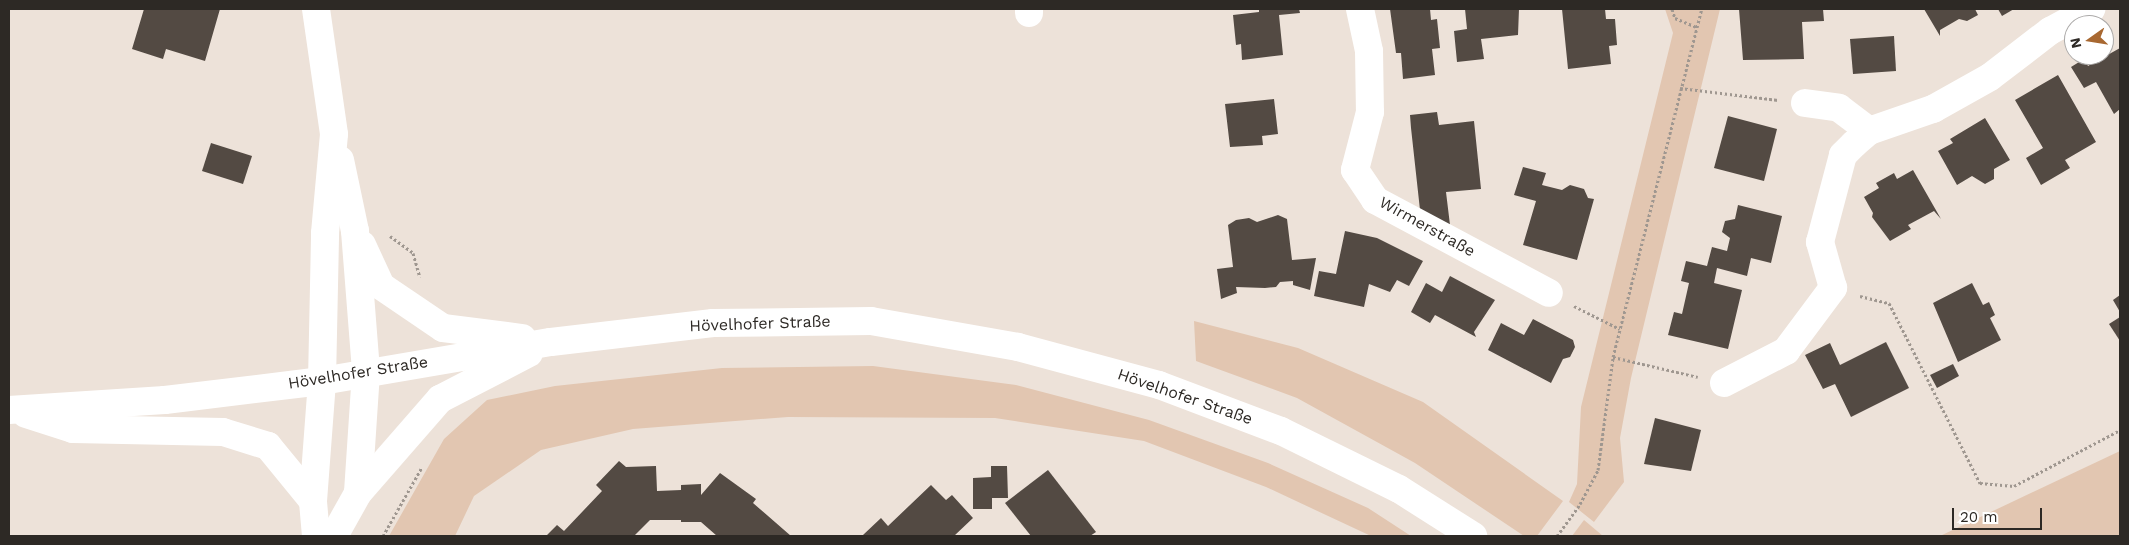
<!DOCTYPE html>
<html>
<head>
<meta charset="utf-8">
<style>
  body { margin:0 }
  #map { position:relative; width:2129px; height:545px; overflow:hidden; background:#ede2d9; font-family:"Work Sans",sans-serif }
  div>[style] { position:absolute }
  .green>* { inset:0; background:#e2c6b1 }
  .building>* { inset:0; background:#534a43 }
  .path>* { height:3px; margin-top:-1.5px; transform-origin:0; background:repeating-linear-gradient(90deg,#9f9790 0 2.5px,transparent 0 5px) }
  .minor>* { height:28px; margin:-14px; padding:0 14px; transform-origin:14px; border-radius:14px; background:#fff }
  .secondary>* { height:28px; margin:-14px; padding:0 14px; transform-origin:14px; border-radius:14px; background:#fff }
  span { translate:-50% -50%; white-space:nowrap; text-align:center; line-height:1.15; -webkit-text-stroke:5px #fff; paint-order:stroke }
  .street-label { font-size:16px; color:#2d2925 }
  .frame { position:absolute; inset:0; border:10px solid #2d2925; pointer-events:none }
  .north { position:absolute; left:2064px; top:15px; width:50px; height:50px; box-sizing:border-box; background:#fff; border:1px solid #aba9a8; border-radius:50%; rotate:257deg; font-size:14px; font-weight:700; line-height:20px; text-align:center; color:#2d2925 }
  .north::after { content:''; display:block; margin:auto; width:18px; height:22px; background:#a86831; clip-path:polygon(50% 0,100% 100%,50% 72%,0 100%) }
  .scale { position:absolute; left:1952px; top:508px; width:90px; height:22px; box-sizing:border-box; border:2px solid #2d2925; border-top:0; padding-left:6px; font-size:15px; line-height:18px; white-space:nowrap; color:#2d2925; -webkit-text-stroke:4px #fff; paint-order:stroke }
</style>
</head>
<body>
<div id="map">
  <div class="green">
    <i style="clip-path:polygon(1665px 9px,1720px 9px,1631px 378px,1620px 438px,1624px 482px,1594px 522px,1569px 502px,1577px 484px,1581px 407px,1673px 33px)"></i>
    <i style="clip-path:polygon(1194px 321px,1298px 348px,1423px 402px,1563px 501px,1537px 536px,1524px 536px,1415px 463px,1297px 398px,1196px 361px)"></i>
    <i style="clip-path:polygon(873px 366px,1016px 385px,1149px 420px,1268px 463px,1368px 508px,1411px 536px,1371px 536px,1266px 487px,1144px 441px,995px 418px,788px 417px,633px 429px,541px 450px,474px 496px,455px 536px,389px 536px,444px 439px,487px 400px,555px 386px,722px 368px)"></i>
    <i style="clip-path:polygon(2120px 451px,2120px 536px,1940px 536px)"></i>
    <i style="clip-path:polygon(1584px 520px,1603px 536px,1572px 536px)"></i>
  </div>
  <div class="building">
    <i style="clip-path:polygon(144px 9px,220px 9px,205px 61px,166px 49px,163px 59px,132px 49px)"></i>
    <i style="clip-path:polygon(1259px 9px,1299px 9px,1300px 13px,1279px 15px,1283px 55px,1242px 60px,1241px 44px,1236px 45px,1233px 15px,1259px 12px)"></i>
    <i style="clip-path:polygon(1390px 9px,1430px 9px,1431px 20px,1437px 19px,1440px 48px,1432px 49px,1435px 75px,1403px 79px,1401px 53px,1396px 53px)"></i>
    <i style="clip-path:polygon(1465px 9px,1519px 9px,1518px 35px,1481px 39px,1484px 59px,1457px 62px,1454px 31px,1467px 29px)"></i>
    <i style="clip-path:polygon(1562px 9px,1605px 9px,1606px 19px,1615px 19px,1617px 45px,1609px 46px,1611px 64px,1568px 69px)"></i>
    <i style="clip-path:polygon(1739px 9px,1823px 9px,1824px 21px,1802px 22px,1804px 59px,1743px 60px)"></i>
    <i style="clip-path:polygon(1924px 9px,1975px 9px,1978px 15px,1967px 21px,1959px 19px,1940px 30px,1940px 36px)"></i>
    <i style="clip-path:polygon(1998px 9px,2014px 9px,2002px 16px)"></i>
    <i style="clip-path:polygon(1894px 36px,1896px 71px,1853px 74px,1850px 39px)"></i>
    <i style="clip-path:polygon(2120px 48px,2120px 109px,2114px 114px,2096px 82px,2084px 88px,2071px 67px,2084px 59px,2088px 66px)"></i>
    <i style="clip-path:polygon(2058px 75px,2096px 142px,2065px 160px,2070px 168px,2041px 185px,2026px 158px,2043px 148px,2015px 100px)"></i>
    <i style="clip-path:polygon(1274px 99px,1278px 134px,1262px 136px,1263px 145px,1230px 147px,1225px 104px)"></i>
    <i style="clip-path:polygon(1437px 112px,1439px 125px,1474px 121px,1481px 189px,1446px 192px,1450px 225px,1420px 210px,1411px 128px,1410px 115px)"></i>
    <i style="clip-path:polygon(1728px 116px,1777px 129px,1764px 181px,1714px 168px)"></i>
    <i style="clip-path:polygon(1985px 118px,2010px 160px,1994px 169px,1994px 179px,1985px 184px,1972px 176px,1957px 185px,1938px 151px,1953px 143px,1950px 139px)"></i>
    <i style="clip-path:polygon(211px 143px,252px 156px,243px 184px,202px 171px)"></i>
    <i style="clip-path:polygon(1523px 167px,1546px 173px,1542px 185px,1562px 190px,1570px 185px,1584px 189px,1588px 198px,1594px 199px,1577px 260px,1523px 245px,1536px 201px,1514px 195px)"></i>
    <i style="clip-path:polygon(1913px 170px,1941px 219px,1934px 211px,1908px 225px,1911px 229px,1890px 241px,1872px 217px,1873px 213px,1864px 197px,1879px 188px,1876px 183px,1894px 173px,1897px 179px)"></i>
    <i style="clip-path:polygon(1738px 205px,1782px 216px,1771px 263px,1751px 258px,1747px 276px,1717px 268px,1714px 283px,1742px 290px,1728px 349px,1668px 335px,1674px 312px,1682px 314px,1689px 283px,1681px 281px,1686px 261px,1707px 266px,1712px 247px,1727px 251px,1730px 238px,1722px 232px,1725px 221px,1735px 219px)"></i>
    <i style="clip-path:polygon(1278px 215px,1287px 219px,1292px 260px,1316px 258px,1310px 290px,1293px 285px,1293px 281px,1280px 282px,1276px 287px,1265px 288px,1236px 287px,1237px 293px,1221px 299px,1217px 269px,1233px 267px,1228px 225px,1236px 220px,1249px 218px,1257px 222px)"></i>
    <i style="clip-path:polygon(1345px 231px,1377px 238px,1423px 261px,1409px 286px,1397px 280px,1390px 292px,1369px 284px,1364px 307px,1314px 296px,1319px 271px,1336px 274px)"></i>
    <i style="clip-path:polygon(1450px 276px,1495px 300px,1474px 332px,1476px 337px,1435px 315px,1430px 323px,1411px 312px,1426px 283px,1442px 292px)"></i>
    <i style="clip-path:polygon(1972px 283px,1983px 305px,1989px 302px,1995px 315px,1990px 318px,2001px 340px,1958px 362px,1933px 303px)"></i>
    <i style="clip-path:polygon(2120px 295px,2120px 312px,2113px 300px)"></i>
    <i style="clip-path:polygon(2120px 317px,2120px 341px,2109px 324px)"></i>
    <i style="clip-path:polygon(1533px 319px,1573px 340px,1575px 347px,1570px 357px,1563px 359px,1551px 383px,1488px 350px,1501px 323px,1524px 335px)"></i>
    <i style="clip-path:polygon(1886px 342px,1909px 388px,1851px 417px,1835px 384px,1823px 389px,1805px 355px,1830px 343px,1840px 365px)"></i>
    <i style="clip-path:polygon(1953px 364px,1959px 376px,1937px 388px,1930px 375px)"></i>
    <i style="clip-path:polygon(1655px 418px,1701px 430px,1691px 471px,1644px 464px)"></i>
    <i style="clip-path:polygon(619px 461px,626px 467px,656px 466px,657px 491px,681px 490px,681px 485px,701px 484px,701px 495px,720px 473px,756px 499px,753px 503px,791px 536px,717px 536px,701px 522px,681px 522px,681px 520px,650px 520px,634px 536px,546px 536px,557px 525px,564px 531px,602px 491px,596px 485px)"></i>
    <i style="clip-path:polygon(991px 466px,1007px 466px,1008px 498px,992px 498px,992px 509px,973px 509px,973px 478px,991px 477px)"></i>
    <i style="clip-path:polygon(1048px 470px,1096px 532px,1090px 536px,1031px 536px,1005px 503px)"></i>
    <i style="clip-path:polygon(931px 485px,946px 500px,952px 495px,973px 518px,954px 536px,863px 535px,881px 518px,888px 526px)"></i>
  </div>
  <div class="path">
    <i style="left:1672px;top:9px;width:9px;rotate:72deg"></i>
    <i style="left:1675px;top:18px;width:23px;rotate:23deg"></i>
    <i style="left:1680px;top:88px;width:99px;rotate:7deg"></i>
    <i style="left:390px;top:236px;width:29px;rotate:36deg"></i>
    <i style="left:413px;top:253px;width:25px;rotate:74deg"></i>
    <i style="left:1860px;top:296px;width:30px;rotate:14deg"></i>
    <i style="left:1889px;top:303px;width:202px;rotate:63.2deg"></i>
    <i style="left:1980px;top:483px;width:34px;rotate:5deg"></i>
    <i style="left:2014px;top:486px;width:120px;rotate:-27.8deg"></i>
    <i style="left:1574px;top:306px;width:51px;rotate:26.6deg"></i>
    <i style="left:1613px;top:357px;width:87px;rotate:13.2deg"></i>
    <i style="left:383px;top:536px;width:79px;rotate:-60.5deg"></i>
    <i style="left:1557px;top:536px;width:39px;rotate:-54deg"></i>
    <i style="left:1580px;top:504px;width:38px;rotate:-62deg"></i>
    <i style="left:1598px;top:470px;width:114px;rotate:-82.4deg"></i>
    <i style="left:1613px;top:357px;width:359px;rotate:-75.7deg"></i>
  </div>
  <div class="minor">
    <i style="left:316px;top:9px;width:126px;rotate:81.8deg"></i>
    <i style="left:1029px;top:9px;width:4px;rotate:90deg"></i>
    <i style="left:1360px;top:9px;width:43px;rotate:77.9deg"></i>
    <i style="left:1369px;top:51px;width:61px;rotate:89.1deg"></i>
    <i style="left:1370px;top:112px;width:60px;rotate:104.5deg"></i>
    <i style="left:1355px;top:170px;width:36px;rotate:56deg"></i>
    <i style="left:1375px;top:200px;width:197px;rotate:28.1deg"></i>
    <i style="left:1805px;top:103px;width:34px;rotate:8deg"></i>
    <i style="left:1839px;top:108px;width:38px;rotate:37deg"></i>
    <i style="left:1724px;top:383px;width:70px;rotate:-27.3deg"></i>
    <i style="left:1786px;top:351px;width:79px;rotate:-53.3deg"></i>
    <i style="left:1833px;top:288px;width:48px;rotate:-105.8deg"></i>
    <i style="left:1820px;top:242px;width:90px;rotate:-75.2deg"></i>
    <i style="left:1843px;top:155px;width:16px;rotate:-45deg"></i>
    <i style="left:1854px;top:144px;width:20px;rotate:-41deg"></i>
    <i style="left:1869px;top:131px;width:68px;rotate:-19deg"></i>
    <i style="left:1933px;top:109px;width:65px;rotate:-29.3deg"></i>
    <i style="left:1990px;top:77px;width:76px;rotate:-37.5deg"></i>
    <i style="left:2050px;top:31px;width:47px;rotate:-28.2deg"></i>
  </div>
  <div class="secondary">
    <i style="left:340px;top:160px;width:73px;rotate:78.1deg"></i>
    <i style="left:355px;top:231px;width:141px;rotate:85.5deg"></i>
    <i style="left:366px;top:372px;width:121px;rotate:93.8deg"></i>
    <i style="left:362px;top:245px;width:45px;rotate:65.1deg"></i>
    <i style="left:381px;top:286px;width:75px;rotate:34.1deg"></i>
    <i style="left:443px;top:328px;width:80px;rotate:7.2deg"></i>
    <i style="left:9px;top:410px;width:156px;rotate:-3.7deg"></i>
    <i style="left:165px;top:400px;width:158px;rotate:-6.9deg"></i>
    <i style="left:322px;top:381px;width:232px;rotate:-9.7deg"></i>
    <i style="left:551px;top:342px;width:163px;rotate:-6.7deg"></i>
    <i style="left:713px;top:323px;width:158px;rotate:-0.7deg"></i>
    <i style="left:871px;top:321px;width:149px;rotate:10deg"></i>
    <i style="left:1018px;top:347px;width:146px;rotate:15.1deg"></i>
    <i style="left:1159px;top:385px;width:130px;rotate:20.7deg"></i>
    <i style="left:1281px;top:431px;width:131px;rotate:26.2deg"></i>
    <i style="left:1399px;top:489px;width:88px;rotate:32.4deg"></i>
    <i style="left:26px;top:414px;width:49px;rotate:17.7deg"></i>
    <i style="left:73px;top:429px;width:150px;rotate:1.1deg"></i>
    <i style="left:223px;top:432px;width:47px;rotate:17.3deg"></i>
    <i style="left:268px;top:446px;width:71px;rotate:50.7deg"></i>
    <i style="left:316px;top:536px;width:35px;rotate:-95deg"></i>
    <i style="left:313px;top:501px;width:120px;rotate:-85.7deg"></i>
    <i style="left:322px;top:381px;width:148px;rotate:-88.8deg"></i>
    <i style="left:325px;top:233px;width:99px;rotate:-84.8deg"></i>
    <i style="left:334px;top:536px;width:49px;rotate:-60.8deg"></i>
    <i style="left:358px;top:493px;width:125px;rotate:-48.9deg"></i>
    <i style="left:440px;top:399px;width:100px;rotate:-27.3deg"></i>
  </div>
  <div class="street-label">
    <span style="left:1427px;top:227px;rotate:29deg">Wirmerstraße</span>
    <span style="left:760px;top:324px;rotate:-2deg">Hövelhofer Straße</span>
    <span style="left:358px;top:373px;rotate:-9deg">Hövelhofer Straße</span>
    <span style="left:1185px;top:397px;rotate:19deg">Hövelhofer Straße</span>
  </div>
  <div class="frame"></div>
  <div class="north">N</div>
  <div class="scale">20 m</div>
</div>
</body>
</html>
